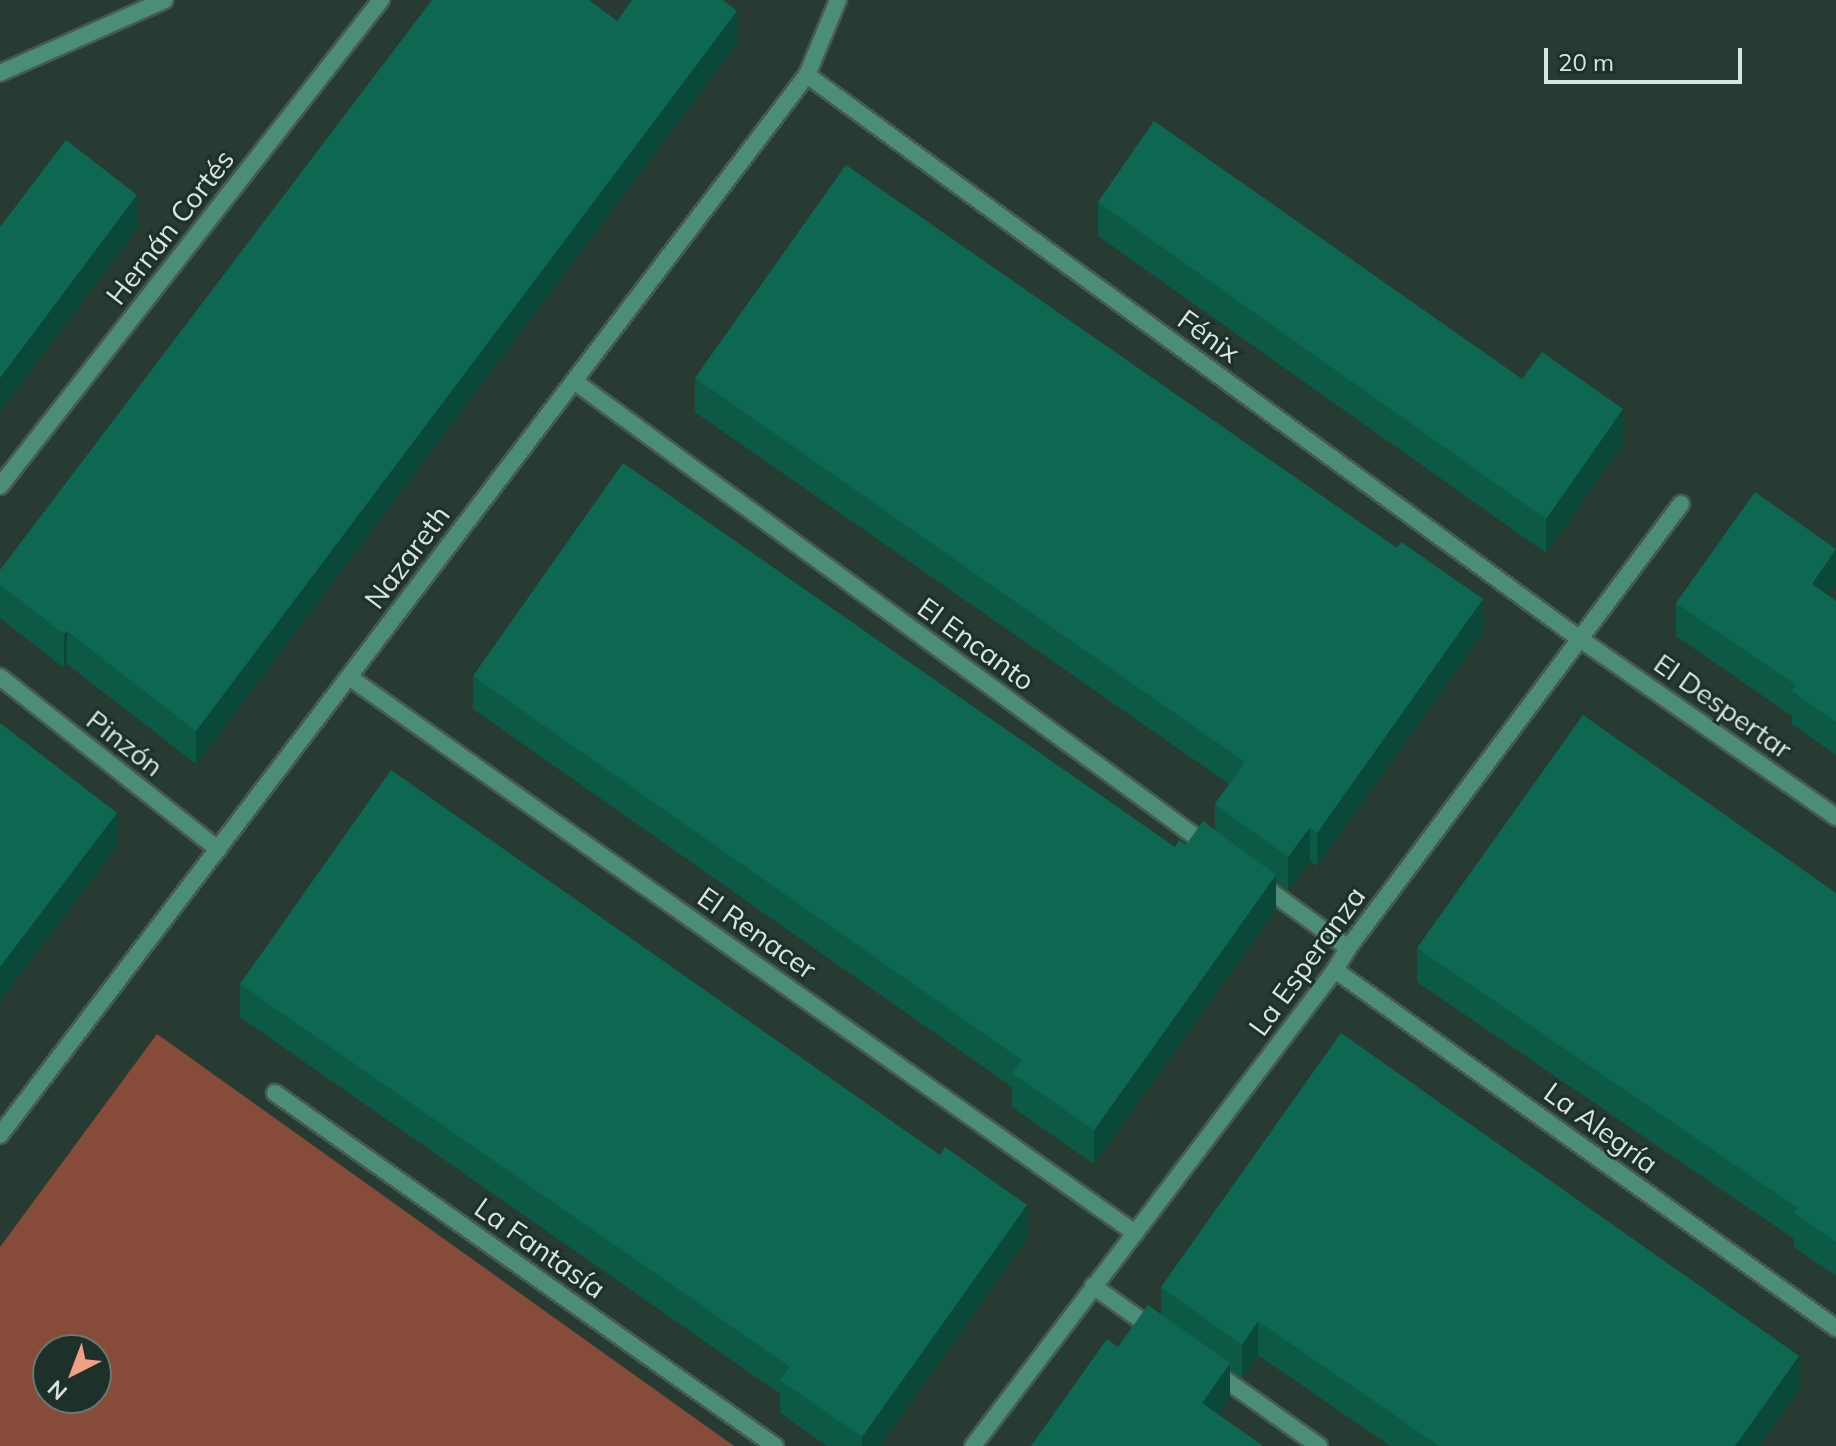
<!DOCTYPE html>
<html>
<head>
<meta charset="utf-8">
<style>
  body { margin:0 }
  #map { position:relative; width:1836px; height:1446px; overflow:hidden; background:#273b33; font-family:Mulish,sans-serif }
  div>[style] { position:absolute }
  .green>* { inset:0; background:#864c39 }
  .roads { filter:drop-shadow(2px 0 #475a52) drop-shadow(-2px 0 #475a52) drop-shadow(0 2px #475a52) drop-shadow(0 -2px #475a52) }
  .minor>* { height:16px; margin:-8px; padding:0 8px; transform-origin:8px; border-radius:8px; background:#4c8d77 }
  .wall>* { inset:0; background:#0c5946 }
  .shaded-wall>* { inset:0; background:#0a4939 }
  .building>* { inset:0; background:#0e6851 }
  span { translate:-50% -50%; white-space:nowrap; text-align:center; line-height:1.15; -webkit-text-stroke:6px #1d3029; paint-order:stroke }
  .street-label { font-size:28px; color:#d9e5e0 }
  .north { position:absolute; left:32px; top:1334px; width:80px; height:80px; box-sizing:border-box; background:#1d3029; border:2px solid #687872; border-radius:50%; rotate:222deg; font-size:22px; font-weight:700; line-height:32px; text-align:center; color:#d9e5e0 }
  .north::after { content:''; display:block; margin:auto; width:28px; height:36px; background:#f39f83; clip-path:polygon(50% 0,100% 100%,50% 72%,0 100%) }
  .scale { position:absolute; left:1544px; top:48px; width:198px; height:36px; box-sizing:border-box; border:4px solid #d9e5e0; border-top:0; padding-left:10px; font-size:24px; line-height:28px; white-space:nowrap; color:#d9e5e0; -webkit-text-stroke:6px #1d3029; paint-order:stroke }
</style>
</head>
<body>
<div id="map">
  <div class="green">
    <i style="clip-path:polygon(evenodd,157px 1034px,734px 1446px,0 1446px,0 1247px,157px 1034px,48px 1350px,96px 1350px,96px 1398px,48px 1398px,48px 1350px)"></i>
  </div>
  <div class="roads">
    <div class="minor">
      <i style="left:0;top:73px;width:180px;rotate:-23.9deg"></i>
      <i style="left:807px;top:75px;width:957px;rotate:36.12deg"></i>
      <i style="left:1580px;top:639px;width:312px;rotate:34.8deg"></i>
      <i style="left:574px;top:381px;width:790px;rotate:36.25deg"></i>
      <i style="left:0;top:486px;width:618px;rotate:-51.91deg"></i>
      <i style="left:0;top:677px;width:278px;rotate:38.3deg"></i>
      <i style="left:349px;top:677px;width:963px;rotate:35.27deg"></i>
      <i style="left:1259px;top:883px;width:110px;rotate:36.1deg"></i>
      <i style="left:1335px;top:970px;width:616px;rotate:35.55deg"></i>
      <i style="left:275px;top:1093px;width:612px;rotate:35.22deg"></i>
      <i style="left:0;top:1135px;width:1332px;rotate:-52.72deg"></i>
      <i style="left:807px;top:75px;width:81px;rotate:-67.5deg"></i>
      <i style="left:1093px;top:1286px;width:76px;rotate:35.4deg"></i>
      <i style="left:1213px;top:1371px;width:130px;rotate:35.3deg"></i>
      <i style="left:973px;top:1446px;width:598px;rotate:-52.75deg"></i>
      <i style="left:1335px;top:970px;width:26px;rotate:-59deg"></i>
      <i style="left:1348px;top:948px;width:555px;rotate:-53.13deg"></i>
    </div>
  </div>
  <div class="wall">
    <i style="clip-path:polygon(617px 21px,737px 44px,196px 764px,67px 664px,64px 668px,0 618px,0 570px)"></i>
    <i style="clip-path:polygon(1098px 202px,1623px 443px,1546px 553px,1098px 236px)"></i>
    <i style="clip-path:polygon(695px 378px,1483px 633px,1317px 866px,1310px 861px,1288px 891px,1276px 881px,1276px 909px,1094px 1164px,1012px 1107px,1012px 1087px,473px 709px,473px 676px,1175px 847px,1186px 845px,1215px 831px,1215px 804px,1229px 784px,695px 412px)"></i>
    <i style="clip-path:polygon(1828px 595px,1836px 601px,1836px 755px,1792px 724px,1792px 716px,1676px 636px,1676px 603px)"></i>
    <i style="clip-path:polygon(1836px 893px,1836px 1276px,1794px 1247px,1794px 1239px,1417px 982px,1417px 948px)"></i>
    <i style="clip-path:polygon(240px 984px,940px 1155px,1027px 1238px,880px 1446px,827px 1446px,780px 1413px,780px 1394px,240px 1017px)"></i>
    <i style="clip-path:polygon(1161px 1287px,1799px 1389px,1759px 1446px,1390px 1446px,1258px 1355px,1242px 1378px,1230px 1370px,1230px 1396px,1218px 1414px,1118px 1347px,1161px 1314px)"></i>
  </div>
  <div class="shaded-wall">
    <i style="clip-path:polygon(737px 11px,737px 44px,196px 764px,196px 731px)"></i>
    <i style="clip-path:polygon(137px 195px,137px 229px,0 411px,0 378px)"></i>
    <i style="clip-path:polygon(1623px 409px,1623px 443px,1546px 553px,1546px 519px)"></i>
    <i style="clip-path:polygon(1836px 550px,1836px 584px,1812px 618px,1812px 584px)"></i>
    <i style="clip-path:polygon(1483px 599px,1483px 633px,1317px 866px,1317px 833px)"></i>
    <i style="clip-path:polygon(67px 631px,67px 664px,64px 668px,64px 634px)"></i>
    <i style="clip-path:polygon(117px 813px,117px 846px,0 1001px,0 967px)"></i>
    <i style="clip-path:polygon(1310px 827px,1310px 861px,1288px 891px,1288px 857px)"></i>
    <i style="clip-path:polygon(1276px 875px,1276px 909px,1094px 1164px,1094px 1130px)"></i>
    <i style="clip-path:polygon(1027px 1205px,1027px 1238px,880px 1446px,862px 1446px,862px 1437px)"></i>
    <i style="clip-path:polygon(1258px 1321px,1258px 1355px,1242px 1378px,1242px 1345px)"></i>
    <i style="clip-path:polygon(1799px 1356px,1799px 1389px,1759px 1446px,1735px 1446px)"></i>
    <i style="clip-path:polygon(1230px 1363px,1230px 1396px,1202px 1437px,1202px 1403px)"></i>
  </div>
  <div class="building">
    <i style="clip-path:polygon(432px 0,589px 0,617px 21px,632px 0,723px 0,737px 11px,196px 731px,67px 631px,64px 634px,0 585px,0 570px)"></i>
    <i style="clip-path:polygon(1154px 121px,1522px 379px,1542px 352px,1623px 409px,1546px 519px,1098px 202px)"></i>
    <i style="clip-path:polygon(66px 140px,137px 195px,0 378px,0 227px)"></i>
    <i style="clip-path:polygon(846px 165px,1397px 548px,1401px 542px,1483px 599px,1317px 833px,1310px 827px,1288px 857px,1215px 804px,1245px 762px,695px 378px)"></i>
    <i style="clip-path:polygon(623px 463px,1175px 847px,1179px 840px,1186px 845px,1203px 821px,1276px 875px,1094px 1130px,1012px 1073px,1022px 1060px,473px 676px)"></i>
    <i style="clip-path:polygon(1755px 492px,1836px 549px,1812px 584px,1836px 601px,1836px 722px,1792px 691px,1796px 685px,1676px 603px)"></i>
    <i style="clip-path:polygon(1583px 715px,1836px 893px,1836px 1242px,1794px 1213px,1798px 1208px,1417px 948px)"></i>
    <i style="clip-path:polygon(0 723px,117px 813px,0 967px)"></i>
    <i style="clip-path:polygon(391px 770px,940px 1155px,945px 1147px,1027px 1205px,862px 1437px,780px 1380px,790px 1367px,240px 984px)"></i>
    <i style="clip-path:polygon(1341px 1033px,1799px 1356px,1735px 1446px,1439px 1446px,1258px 1321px,1242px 1345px,1161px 1287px)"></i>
    <i style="clip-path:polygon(1148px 1305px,1230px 1363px,1202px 1403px,1263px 1446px,1031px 1446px,1107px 1339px,1118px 1347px)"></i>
  </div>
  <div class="street-label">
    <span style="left:170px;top:227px;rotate:-52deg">Hernán Cortés</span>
    <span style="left:1209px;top:336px;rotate:36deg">Fénix</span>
    <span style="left:407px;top:557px;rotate:-53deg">Nazareth</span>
    <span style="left:976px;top:644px;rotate:36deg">El Encanto</span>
    <span style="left:1723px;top:706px;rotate:35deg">El Despertar</span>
    <span style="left:125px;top:743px;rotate:38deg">Pinzón</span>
    <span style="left:757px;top:933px;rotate:35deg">El Renacer</span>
    <span style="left:1307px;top:961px;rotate:-54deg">La Esperanza</span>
    <span style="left:1601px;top:1128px;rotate:36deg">La Alegría</span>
    <span style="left:540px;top:1248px;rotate:35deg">La Fantasía</span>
  </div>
  <div class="north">N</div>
  <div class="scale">20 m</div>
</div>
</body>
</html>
